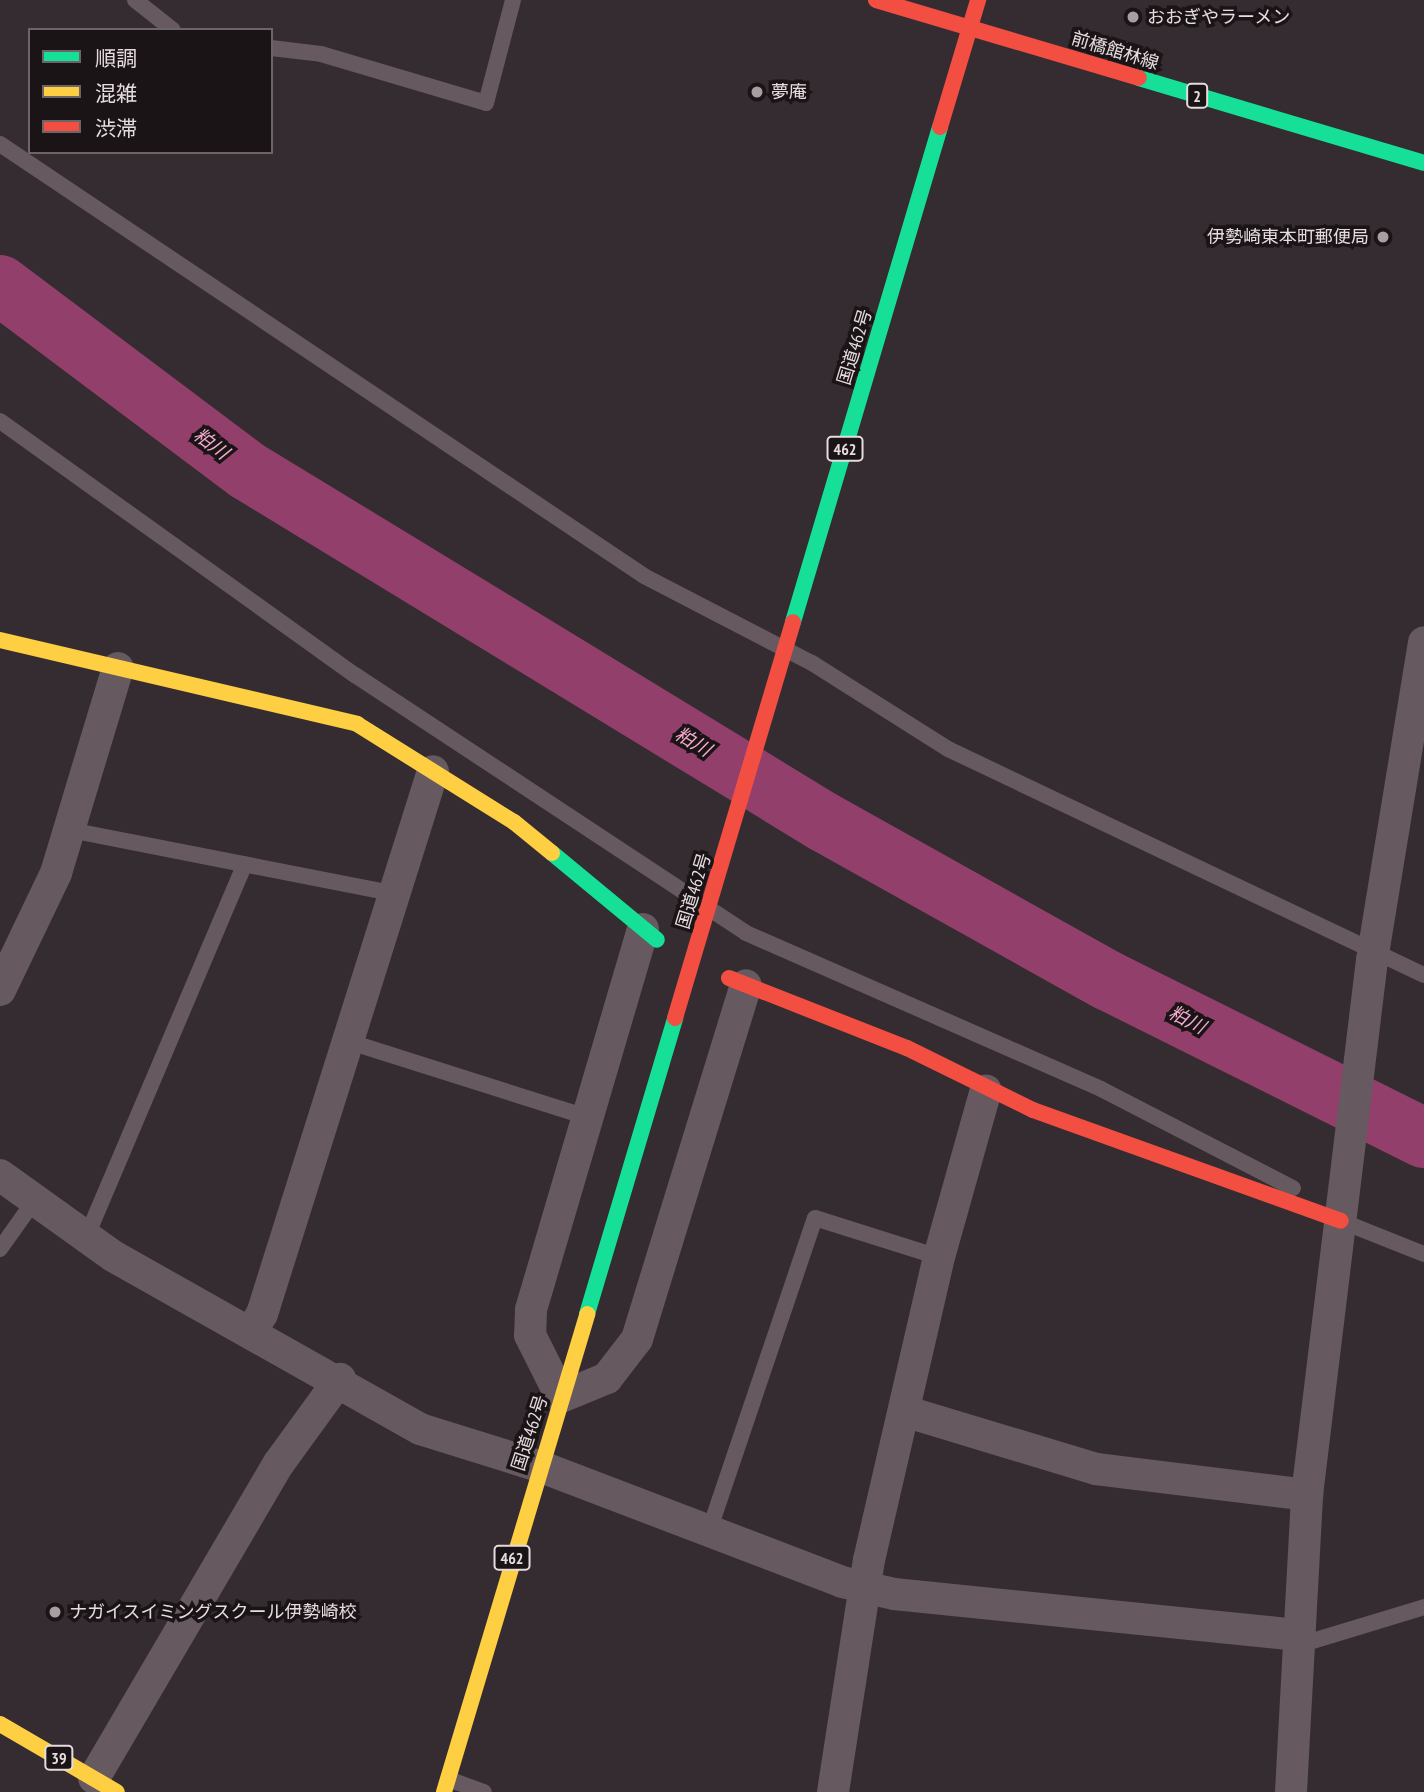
<!DOCTYPE html>
<html>
<head>
<meta charset="utf-8">
<style>
  body { margin:0 }
  #map { position:relative; width:1424px; height:1792px; overflow:hidden; background:#342c30; font-family:"PT Sans Narrow","Noto Sans JP",sans-serif }
  div>[style] { position:absolute }
  .river>* { height:60px; margin:-30px; padding:0 30px; transform-origin:30px; border-radius:30px; background:#92406b }
  .lane>* { height:16px; margin:-8px; padding:0 8px; transform-origin:8px; border-radius:8px; background:#665960 }
  .street>* { height:32px; margin:-16px; padding:0 16px; transform-origin:16px; border-radius:16px; background:#665960 }
  .fast>* { height:16px; margin:-8px; padding:0 8px; transform-origin:8px; border-radius:8px; background:#16e098 }
  .slow>* { height:16px; margin:-8px; padding:0 8px; transform-origin:8px; border-radius:8px; background:#ffcf43 }
  .jam>* { height:16px; margin:-8px; padding:0 8px; transform-origin:8px; border-radius:8px; background:#f24e42 }
  .dots>* { width:19px; height:19px; translate:-50% -50%; box-sizing:border-box; border:4px solid #1a1416; border-radius:50% }
  span { translate:-50% -50%; white-space:nowrap; text-align:center; line-height:1.15; -webkit-text-stroke:7px #1a1416; paint-order:stroke }
  .shield-label span { padding:2px 5px; background:#1a1416; border:2px solid; border-radius:5px; -webkit-text-stroke-width:0 }
  .shield-label { font-size:16px; color:#e6dce0; font-weight:700 }
  .poi-label { font-size:18px; color:#e6dce0 }
  .left { translate:0 -50%; text-align:left }
  .right { translate:-100% -50%; text-align:right }
  .street-label { font-size:18px; color:#e6dce0 }
  .water-label { font-size:19px; color:#f3aacd; font-style:italic }
  .legend { position:absolute; left:28px; top:28px; width:245px; height:126px; box-sizing:border-box; background:#1a1416; border:2px solid #6c6467; margin:0; padding:9px 12px; list-style:none; font-size:21px; color:#e6dce0 }
  .legend li { display:flex; align-items:center; gap:14px; height:35px }
  .legend b { width:35px; border:2px solid #6c6467 }
</style>
</head>
<body>
<div id="map">
  <div class="river">
    <i style="left:0;top:285px;width:310px;rotate:36.9deg"></i>
    <i style="left:248px;top:471px;width:675px;rotate:31.36deg"></i>
    <i style="left:824px;top:822px;width:326px;rotate:29.2deg"></i>
    <i style="left:1109px;top:981px;width:352px;rotate:26.5deg"></i>
  </div>
  <div class="lane">
    <i style="left:135px;top:0;width:48px;rotate:38.3deg"></i>
    <i style="left:271px;top:48px;width:50px;rotate:6.8deg"></i>
    <i style="left:321px;top:54px;width:172px;rotate:16.5deg"></i>
    <i style="left:486px;top:103px;width:106px;rotate:-75.3deg"></i>
    <i style="left:0;top:144px;width:775px;rotate:33.85deg"></i>
    <i style="left:644px;top:576px;width:189px;rotate:27.4deg"></i>
    <i style="left:812px;top:663px;width:161px;rotate:32.3deg"></i>
    <i style="left:948px;top:749px;width:527px;rotate:25.4deg"></i>
    <i style="left:0;top:421px;width:437px;rotate:35.6deg"></i>
    <i style="left:355px;top:675px;width:468px;rotate:33.4deg"></i>
    <i style="left:746px;top:933px;width:388px;rotate:23.7deg"></i>
    <i style="left:1101px;top:1089px;width:216px;rotate:27.3deg"></i>
    <i style="left:70px;top:830px;width:328px;rotate:11.1deg"></i>
    <i style="left:347px;top:1041px;width:252px;rotate:17.6deg"></i>
    <i style="left:1341px;top:1221px;width:89px;rotate:21.7deg"></i>
    <i style="left:86px;top:1238px;width:406px;rotate:-67deg"></i>
    <i style="left:0;top:1249px;width:59px;rotate:-54.7deg"></i>
    <i style="left:709px;top:1531px;width:330px;rotate:-71.3deg"></i>
    <i style="left:815px;top:1218px;width:130px;rotate:17.5deg"></i>
    <i style="left:1296px;top:1646px;width:134px;rotate:-16.9deg"></i>
    <i style="left:448px;top:1779px;width:38px;rotate:20deg"></i>
  </div>
  <div class="street">
    <i style="left:643px;top:929px;width:397px;rotate:106.4deg"></i>
    <i style="left:531px;top:1310px;width:25px;rotate:92deg"></i>
    <i style="left:530px;top:1335px;width:69px;rotate:63.4deg"></i>
    <i style="left:561px;top:1397px;width:50px;rotate:-22.4deg"></i>
    <i style="left:607px;top:1378px;width:49px;rotate:-52.4deg"></i>
    <i style="left:637px;top:1339px;width:370px;rotate:-72.9deg"></i>
    <i style="left:0;top:990px;width:130px;rotate:-64.4deg"></i>
    <i style="left:56px;top:873px;width:214px;rotate:-73.2deg"></i>
    <i style="left:0;top:1175px;width:139px;rotate:35.6deg"></i>
    <i style="left:113px;top:1256px;width:352px;rotate:29.4deg"></i>
    <i style="left:420px;top:1429px;width:125px;rotate:17.3deg"></i>
    <i style="left:539px;top:1466px;width:324px;rotate:20.9deg"></i>
    <i style="left:842px;top:1582px;width:53px;rotate:13deg"></i>
    <i style="left:894px;top:1594px;width:404px;rotate:5.8deg"></i>
    <i style="left:251px;top:1332px;width:21px;rotate:-59deg"></i>
    <i style="left:262px;top:1314px;width:569px;rotate:-72.52deg"></i>
    <i style="left:904px;top:1411px;width:201px;rotate:16.8deg"></i>
    <i style="left:1096px;top:1469px;width:213px;rotate:7deg"></i>
    <i style="left:94px;top:1778px;width:365px;rotate:-59.6deg"></i>
    <i style="left:279px;top:1463px;width:104px;rotate:-54deg"></i>
    <i style="left:833px;top:1792px;width:235px;rotate:-81.2deg"></i>
    <i style="left:869px;top:1560px;width:311px;rotate:-77deg"></i>
    <i style="left:939px;top:1257px;width:173px;rotate:-74.3deg"></i>
    <i style="left:1291px;top:1792px;width:297px;rotate:-86.9deg"></i>
    <i style="left:1307px;top:1495px;width:539px;rotate:-83.07deg"></i>
    <i style="left:1372px;top:960px;width:322px;rotate:-80.7deg"></i>
  </div>
  <div class="fast">
    <i style="left:1139px;top:78px;width:297px;rotate:16.6deg"></i>
    <i style="left:793px;top:622px;width:516px;rotate:-73.46deg"></i>
    <i style="left:552px;top:853px;width:136px;rotate:39.6deg"></i>
    <i style="left:587px;top:1314px;width:309px;rotate:-73.4deg"></i>
  </div>
  <div class="slow">
    <i style="left:0;top:640px;width:367px;rotate:13.2deg"></i>
    <i style="left:357px;top:724px;width:185px;rotate:32deg"></i>
    <i style="left:514px;top:822px;width:49px;rotate:39.2deg"></i>
    <i style="left:0;top:1724px;width:135px;rotate:30.2deg"></i>
    <i style="left:444px;top:1792px;width:499px;rotate:-73.3deg"></i>
  </div>
  <div class="jam">
    <i style="left:876px;top:0;width:274px;rotate:16.5deg"></i>
    <i style="left:940px;top:127px;width:133px;rotate:-73.3deg"></i>
    <i style="left:729px;top:978px;width:191px;rotate:21.5deg"></i>
    <i style="left:907px;top:1048px;width:140px;rotate:26.2deg"></i>
    <i style="left:1033px;top:1110px;width:327px;rotate:19.8deg"></i>
    <i style="left:675px;top:1018px;width:413px;rotate:-73.4deg"></i>
  </div>
  <div class="dots">
    <i style="left:1133px;top:17px;background:#a89ea2"></i>
    <i style="left:757px;top:92px;background:#a89ea2"></i>
    <i style="left:1383px;top:237px;background:#a89ea2"></i>
    <i style="left:55px;top:1612px;background:#a89ea2"></i>
  </div>
  <div class="shield-label">
    <span style="left:1197px;top:96px">2</span>
    <span style="left:845px;top:449px">462</span>
    <span style="left:512px;top:1558px">462</span>
    <span style="left:59px;top:1758px">39</span>
  </div>
  <div class="poi-label">
    <span class="left" style="left:1147px;top:17px">おおぎやラーメン</span>
    <span class="left" style="left:771px;top:92px">夢庵</span>
    <span class="right" style="left:1369px;top:237px">伊勢崎東本町郵便局</span>
    <span class="left" style="left:69px;top:1612px">ナガイスイミングスクール伊勢崎校</span>
  </div>
  <div class="street-label">
    <span style="left:1115px;top:51px;rotate:17deg">前橋館林線</span>
    <span style="left:855px;top:347px;rotate:-73deg">国道462号</span>
    <span style="left:694px;top:891px;rotate:-73deg">国道462号</span>
    <span style="left:530px;top:1433px;rotate:-72deg">国道462号</span>
  </div>
  <div class="water-label">
    <span style="left:211px;top:444px;rotate:37deg">粕川</span>
    <span style="left:693px;top:742px;rotate:31deg">粕川</span>
    <span style="left:1187px;top:1020px;rotate:27deg">粕川</span>
  </div>
  <ul class="legend">
  <li><b style="height:9px;background:#16e098"></b>順調</li>
  <li><b style="height:9px;background:#ffcf43"></b>混雑</li>
  <li><b style="height:9px;background:#f24e42"></b>渋滞</li>
  </ul>
</div>
</body>
</html>
